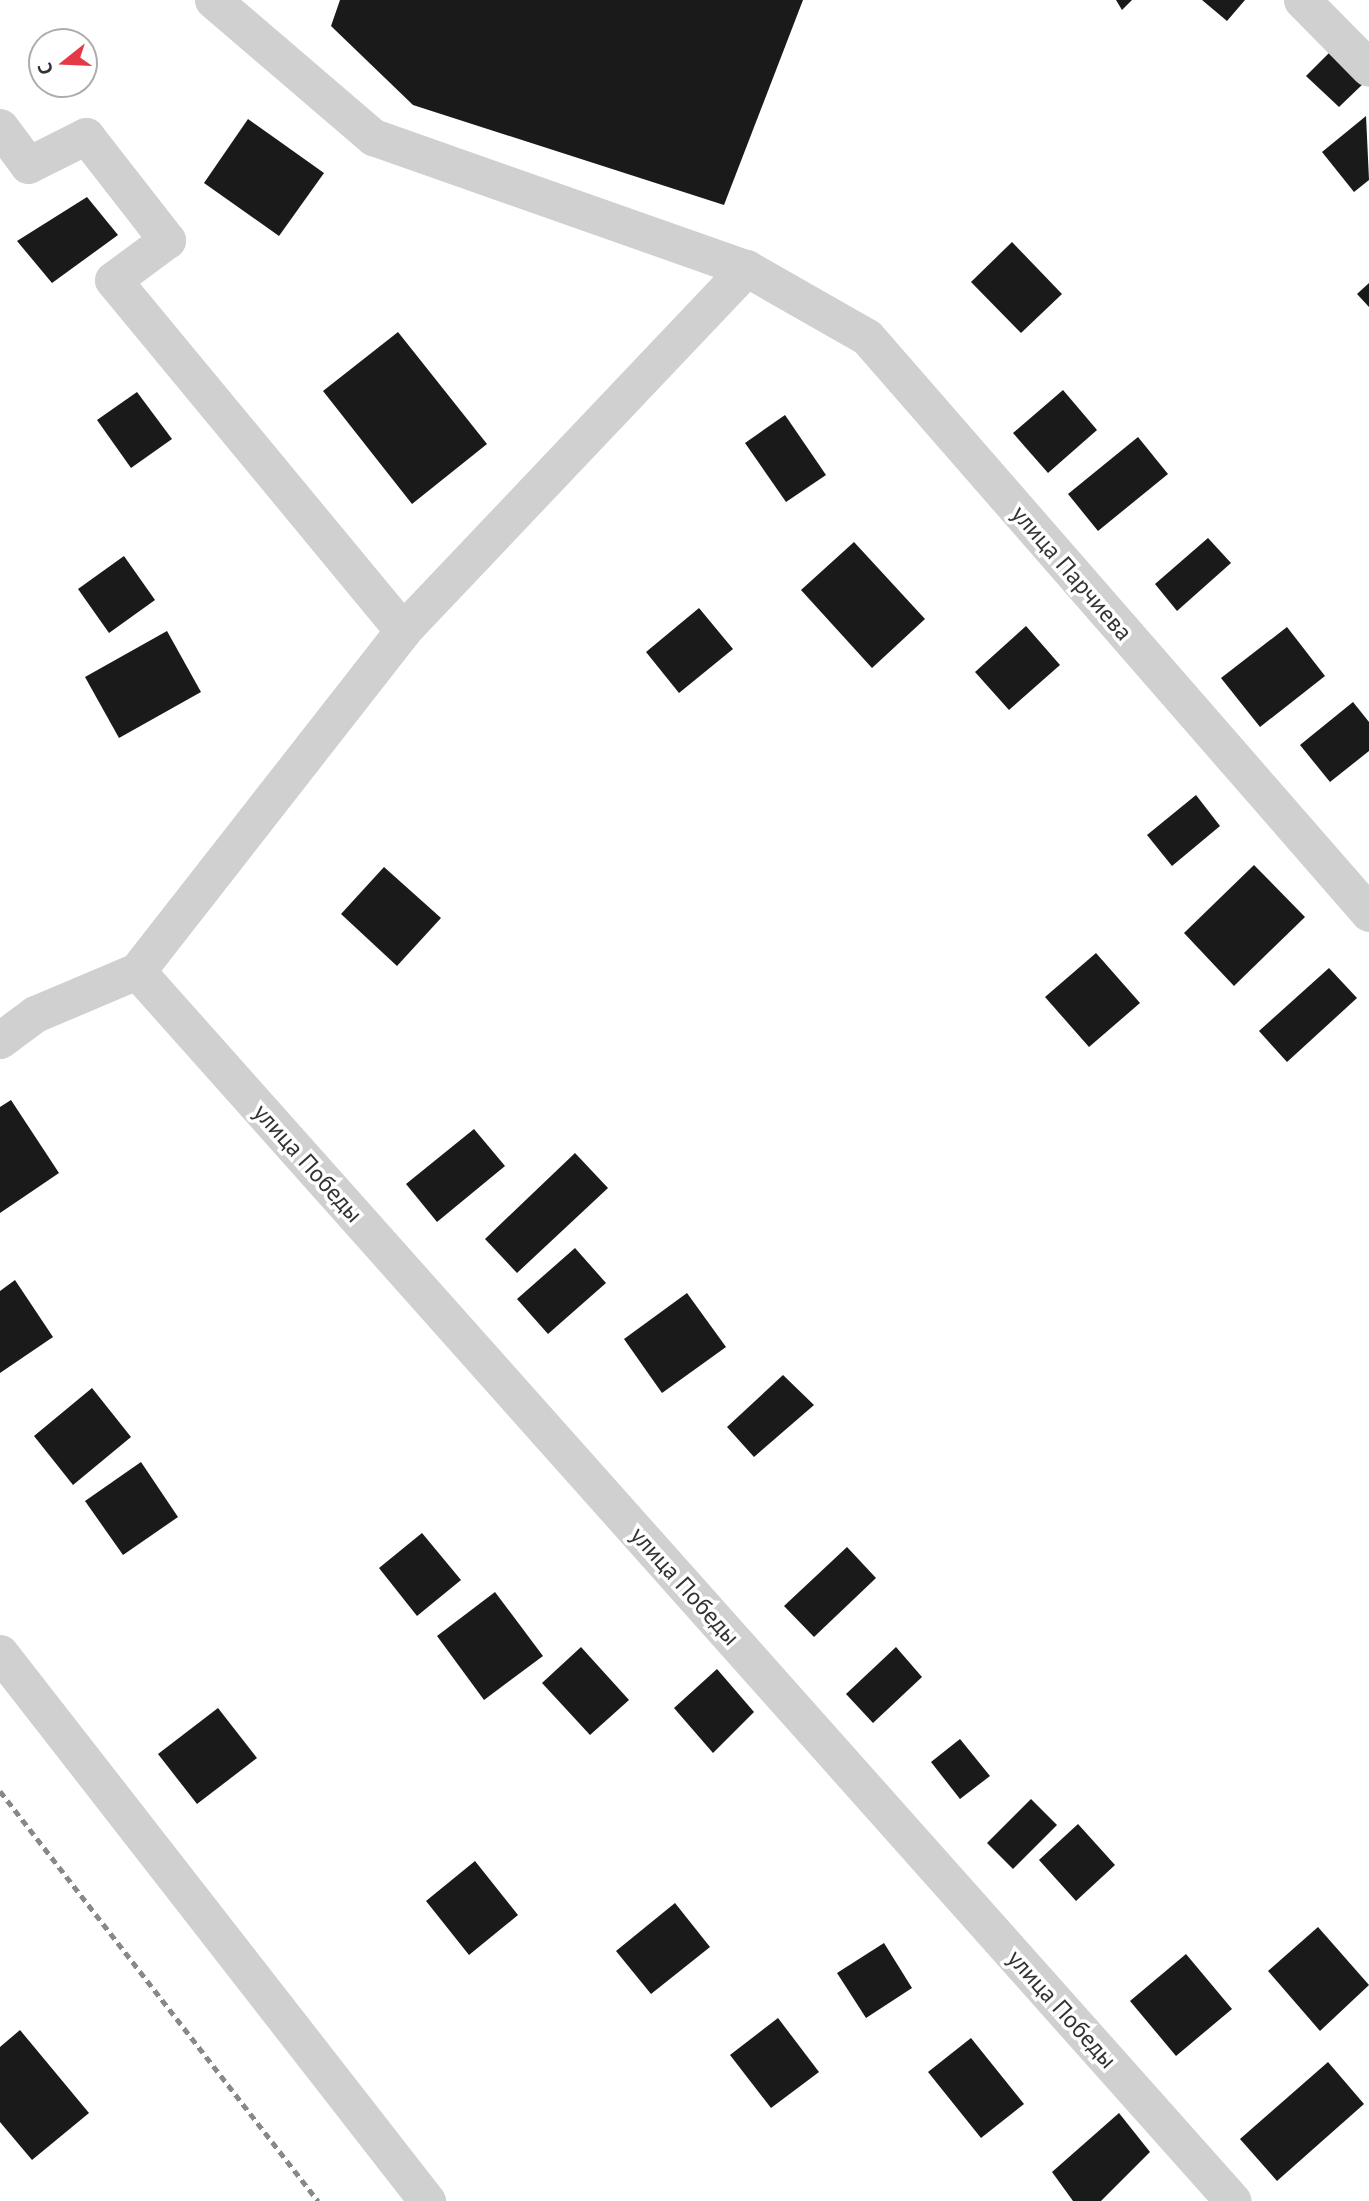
<!DOCTYPE html>
<html>
<head>
<meta charset="utf-8">
<style>
  body { margin:0 }
  #map { position:relative; width:1369px; height:2201px; overflow:hidden; background:#fff; font-family:"PT Sans",sans-serif }
  div>[style] { position:absolute }
  .building>* { inset:0; background:#1a1a1a }
  .street>* { height:37px; margin:-18.5px; padding:0 18.5px; transform-origin:18.5px; border-radius:18.5px; background:#d0d0d0 }
  .rail>* { height:5px; margin-top:-2.5px; transform-origin:0; background:repeating-linear-gradient(90deg,#888 0 7px,transparent 0 12px) }
  span { translate:-50% -50%; white-space:nowrap; text-align:center; line-height:1.15; -webkit-text-stroke:7px #fff; paint-order:stroke }
  .street-label { font-size:24px; color:#333 }
  .north { position:absolute; left:28px; top:28px; width:70px; height:70px; box-sizing:border-box; background:#fff; border:2px solid #adadad; border-radius:50%; rotate:252deg; font-size:19px; font-weight:700; line-height:28px; text-align:center; color:#333 }
  .north::after { content:''; display:block; margin:auto; width:24px; height:32px; background:#e63946; clip-path:polygon(50% 0,100% 100%,50% 72%,0 100%) }
</style>
</head>
<body>
<div id="map">
  <div class="building">
    <i style="clip-path:polygon(340px 0,803px 0,724px 205px,413px 105px,331px 26px)"></i>
    <i style="clip-path:polygon(1116px 0,1132px 0,1122px 10px)"></i>
    <i style="clip-path:polygon(1202px 0,1245px 0,1227px 21px)"></i>
    <i style="clip-path:polygon(1332px 50px,1365px 82px,1339px 107px,1306px 76px)"></i>
    <i style="clip-path:polygon(1366px 116px,1369px 180px,1354px 192px,1322px 152px)"></i>
    <i style="clip-path:polygon(248px 119px,324px 173px,279px 236px,204px 183px)"></i>
    <i style="clip-path:polygon(87px 197px,118px 235px,52px 283px,17px 241px)"></i>
    <i style="clip-path:polygon(1012px 242px,1062px 294px,1021px 333px,971px 282px)"></i>
    <i style="clip-path:polygon(1369px 283px,1369px 307px,1357px 294px)"></i>
    <i style="clip-path:polygon(398px 332px,487px 444px,412px 504px,323px 391px)"></i>
    <i style="clip-path:polygon(1063px 390px,1097px 430px,1048px 473px,1013px 433px)"></i>
    <i style="clip-path:polygon(137px 392px,172px 439px,131px 468px,97px 420px)"></i>
    <i style="clip-path:polygon(785px 415px,826px 475px,786px 502px,745px 443px)"></i>
    <i style="clip-path:polygon(1138px 437px,1168px 474px,1098px 531px,1068px 494px)"></i>
    <i style="clip-path:polygon(1208px 538px,1231px 563px,1177px 611px,1155px 584px)"></i>
    <i style="clip-path:polygon(854px 542px,925px 619px,872px 668px,801px 590px)"></i>
    <i style="clip-path:polygon(124px 556px,155px 600px,109px 633px,78px 589px)"></i>
    <i style="clip-path:polygon(699px 608px,733px 649px,679px 693px,646px 652px)"></i>
    <i style="clip-path:polygon(1026px 626px,1060px 665px,1009px 710px,975px 672px)"></i>
    <i style="clip-path:polygon(1287px 627px,1325px 676px,1260px 727px,1221px 678px)"></i>
    <i style="clip-path:polygon(167px 631px,201px 692px,119px 738px,85px 677px)"></i>
    <i style="clip-path:polygon(1353px 702px,1369px 722px,1369px 751px,1330px 782px,1300px 745px)"></i>
    <i style="clip-path:polygon(1196px 795px,1220px 826px,1172px 866px,1147px 835px)"></i>
    <i style="clip-path:polygon(1254px 865px,1305px 917px,1234px 986px,1184px 933px)"></i>
    <i style="clip-path:polygon(384px 867px,441px 918px,397px 966px,341px 914px)"></i>
    <i style="clip-path:polygon(1096px 953px,1140px 1003px,1089px 1047px,1045px 997px)"></i>
    <i style="clip-path:polygon(1329px 968px,1357px 998px,1287px 1062px,1259px 1031px)"></i>
    <i style="clip-path:polygon(11px 1100px,59px 1173px,0 1213px,0 1107px)"></i>
    <i style="clip-path:polygon(474px 1129px,505px 1166px,437px 1222px,406px 1184px)"></i>
    <i style="clip-path:polygon(575px 1153px,608px 1188px,517px 1273px,485px 1239px)"></i>
    <i style="clip-path:polygon(575px 1248px,606px 1283px,548px 1334px,517px 1299px)"></i>
    <i style="clip-path:polygon(15px 1280px,53px 1337px,0 1373px,0 1291px)"></i>
    <i style="clip-path:polygon(687px 1293px,726px 1347px,662px 1393px,624px 1339px)"></i>
    <i style="clip-path:polygon(783px 1375px,814px 1405px,754px 1457px,727px 1427px)"></i>
    <i style="clip-path:polygon(92px 1388px,131px 1437px,73px 1485px,34px 1436px)"></i>
    <i style="clip-path:polygon(141px 1462px,178px 1517px,123px 1555px,85px 1501px)"></i>
    <i style="clip-path:polygon(422px 1533px,461px 1580px,417px 1616px,379px 1568px)"></i>
    <i style="clip-path:polygon(847px 1547px,876px 1578px,814px 1637px,784px 1606px)"></i>
    <i style="clip-path:polygon(495px 1592px,543px 1656px,484px 1700px,437px 1636px)"></i>
    <i style="clip-path:polygon(581px 1647px,629px 1700px,590px 1735px,542px 1683px)"></i>
    <i style="clip-path:polygon(896px 1647px,922px 1677px,873px 1723px,846px 1694px)"></i>
    <i style="clip-path:polygon(717px 1669px,754px 1712px,713px 1753px,674px 1708px)"></i>
    <i style="clip-path:polygon(218px 1708px,257px 1758px,197px 1804px,158px 1754px)"></i>
    <i style="clip-path:polygon(960px 1739px,990px 1776px,960px 1799px,931px 1762px)"></i>
    <i style="clip-path:polygon(1031px 1799px,1057px 1825px,1013px 1869px,987px 1843px)"></i>
    <i style="clip-path:polygon(1078px 1824px,1115px 1865px,1076px 1901px,1039px 1860px)"></i>
    <i style="clip-path:polygon(475px 1861px,518px 1915px,469px 1955px,426px 1901px)"></i>
    <i style="clip-path:polygon(675px 1903px,710px 1947px,651px 1994px,616px 1951px)"></i>
    <i style="clip-path:polygon(1318px 1927px,1369px 1985px,1320px 2031px,1268px 1971px)"></i>
    <i style="clip-path:polygon(884px 1943px,912px 1988px,866px 2018px,837px 1973px)"></i>
    <i style="clip-path:polygon(1186px 1954px,1232px 2009px,1176px 2056px,1130px 2001px)"></i>
    <i style="clip-path:polygon(778px 2018px,819px 2072px,771px 2108px,730px 2055px)"></i>
    <i style="clip-path:polygon(20px 2030px,89px 2113px,32px 2160px,0 2122px,0 2047px)"></i>
    <i style="clip-path:polygon(971px 2038px,1024px 2104px,981px 2138px,928px 2072px)"></i>
    <i style="clip-path:polygon(1328px 2062px,1364px 2104px,1277px 2181px,1240px 2139px)"></i>
    <i style="clip-path:polygon(1119px 2113px,1150px 2152px,1101px 2201px,1073px 2201px,1052px 2172px)"></i>
  </div>
  <div class="street">
    <i style="left:213px;top:0;width:211px;rotate:40.6deg"></i>
    <i style="left:373px;top:137px;width:395px;rotate:19.4deg"></i>
    <i style="left:746px;top:268px;width:139px;rotate:29.7deg"></i>
    <i style="left:867px;top:337px;width:764px;rotate:48.93deg"></i>
    <i style="left:1302px;top:0;width:95px;rotate:45.4deg"></i>
    <i style="left:0;top:127px;width:47px;rotate:53.6deg"></i>
    <i style="left:28px;top:165px;width:65px;rotate:-26.6deg"></i>
    <i style="left:86px;top:136px;width:132px;rotate:52.1deg"></i>
    <i style="left:167px;top:240px;width:67px;rotate:143.5deg"></i>
    <i style="left:113px;top:280px;width:455px;rotate:50.4deg"></i>
    <i style="left:137px;top:971px;width:1647px;rotate:48.3deg"></i>
    <i style="left:0;top:1040px;width:44px;rotate:-36.6deg"></i>
    <i style="left:35px;top:1014px;width:111px;rotate:-22.9deg"></i>
    <i style="left:137px;top:971px;width:432px;rotate:-52deg"></i>
    <i style="left:403px;top:630px;width:499px;rotate:-46.5deg"></i>
    <i style="left:0;top:1653px;width:695px;rotate:52.07deg"></i>
  </div>
  <div class="rail">
    <i style="left:0;top:1791px;width:519px;rotate:52.2deg"></i>
  </div>
  <div class="street-label">
    <span style="left:1072px;top:573px;rotate:49deg">улица Парчиева</span>
    <span style="left:308px;top:1163px;rotate:48deg">улица Победы</span>
    <span style="left:685px;top:1586px;rotate:48deg">улица Победы</span>
    <span style="left:1062px;top:2009px;rotate:48deg">улица Победы</span>
  </div>
  <div class="north">С</div>
</div>
</body>
</html>
